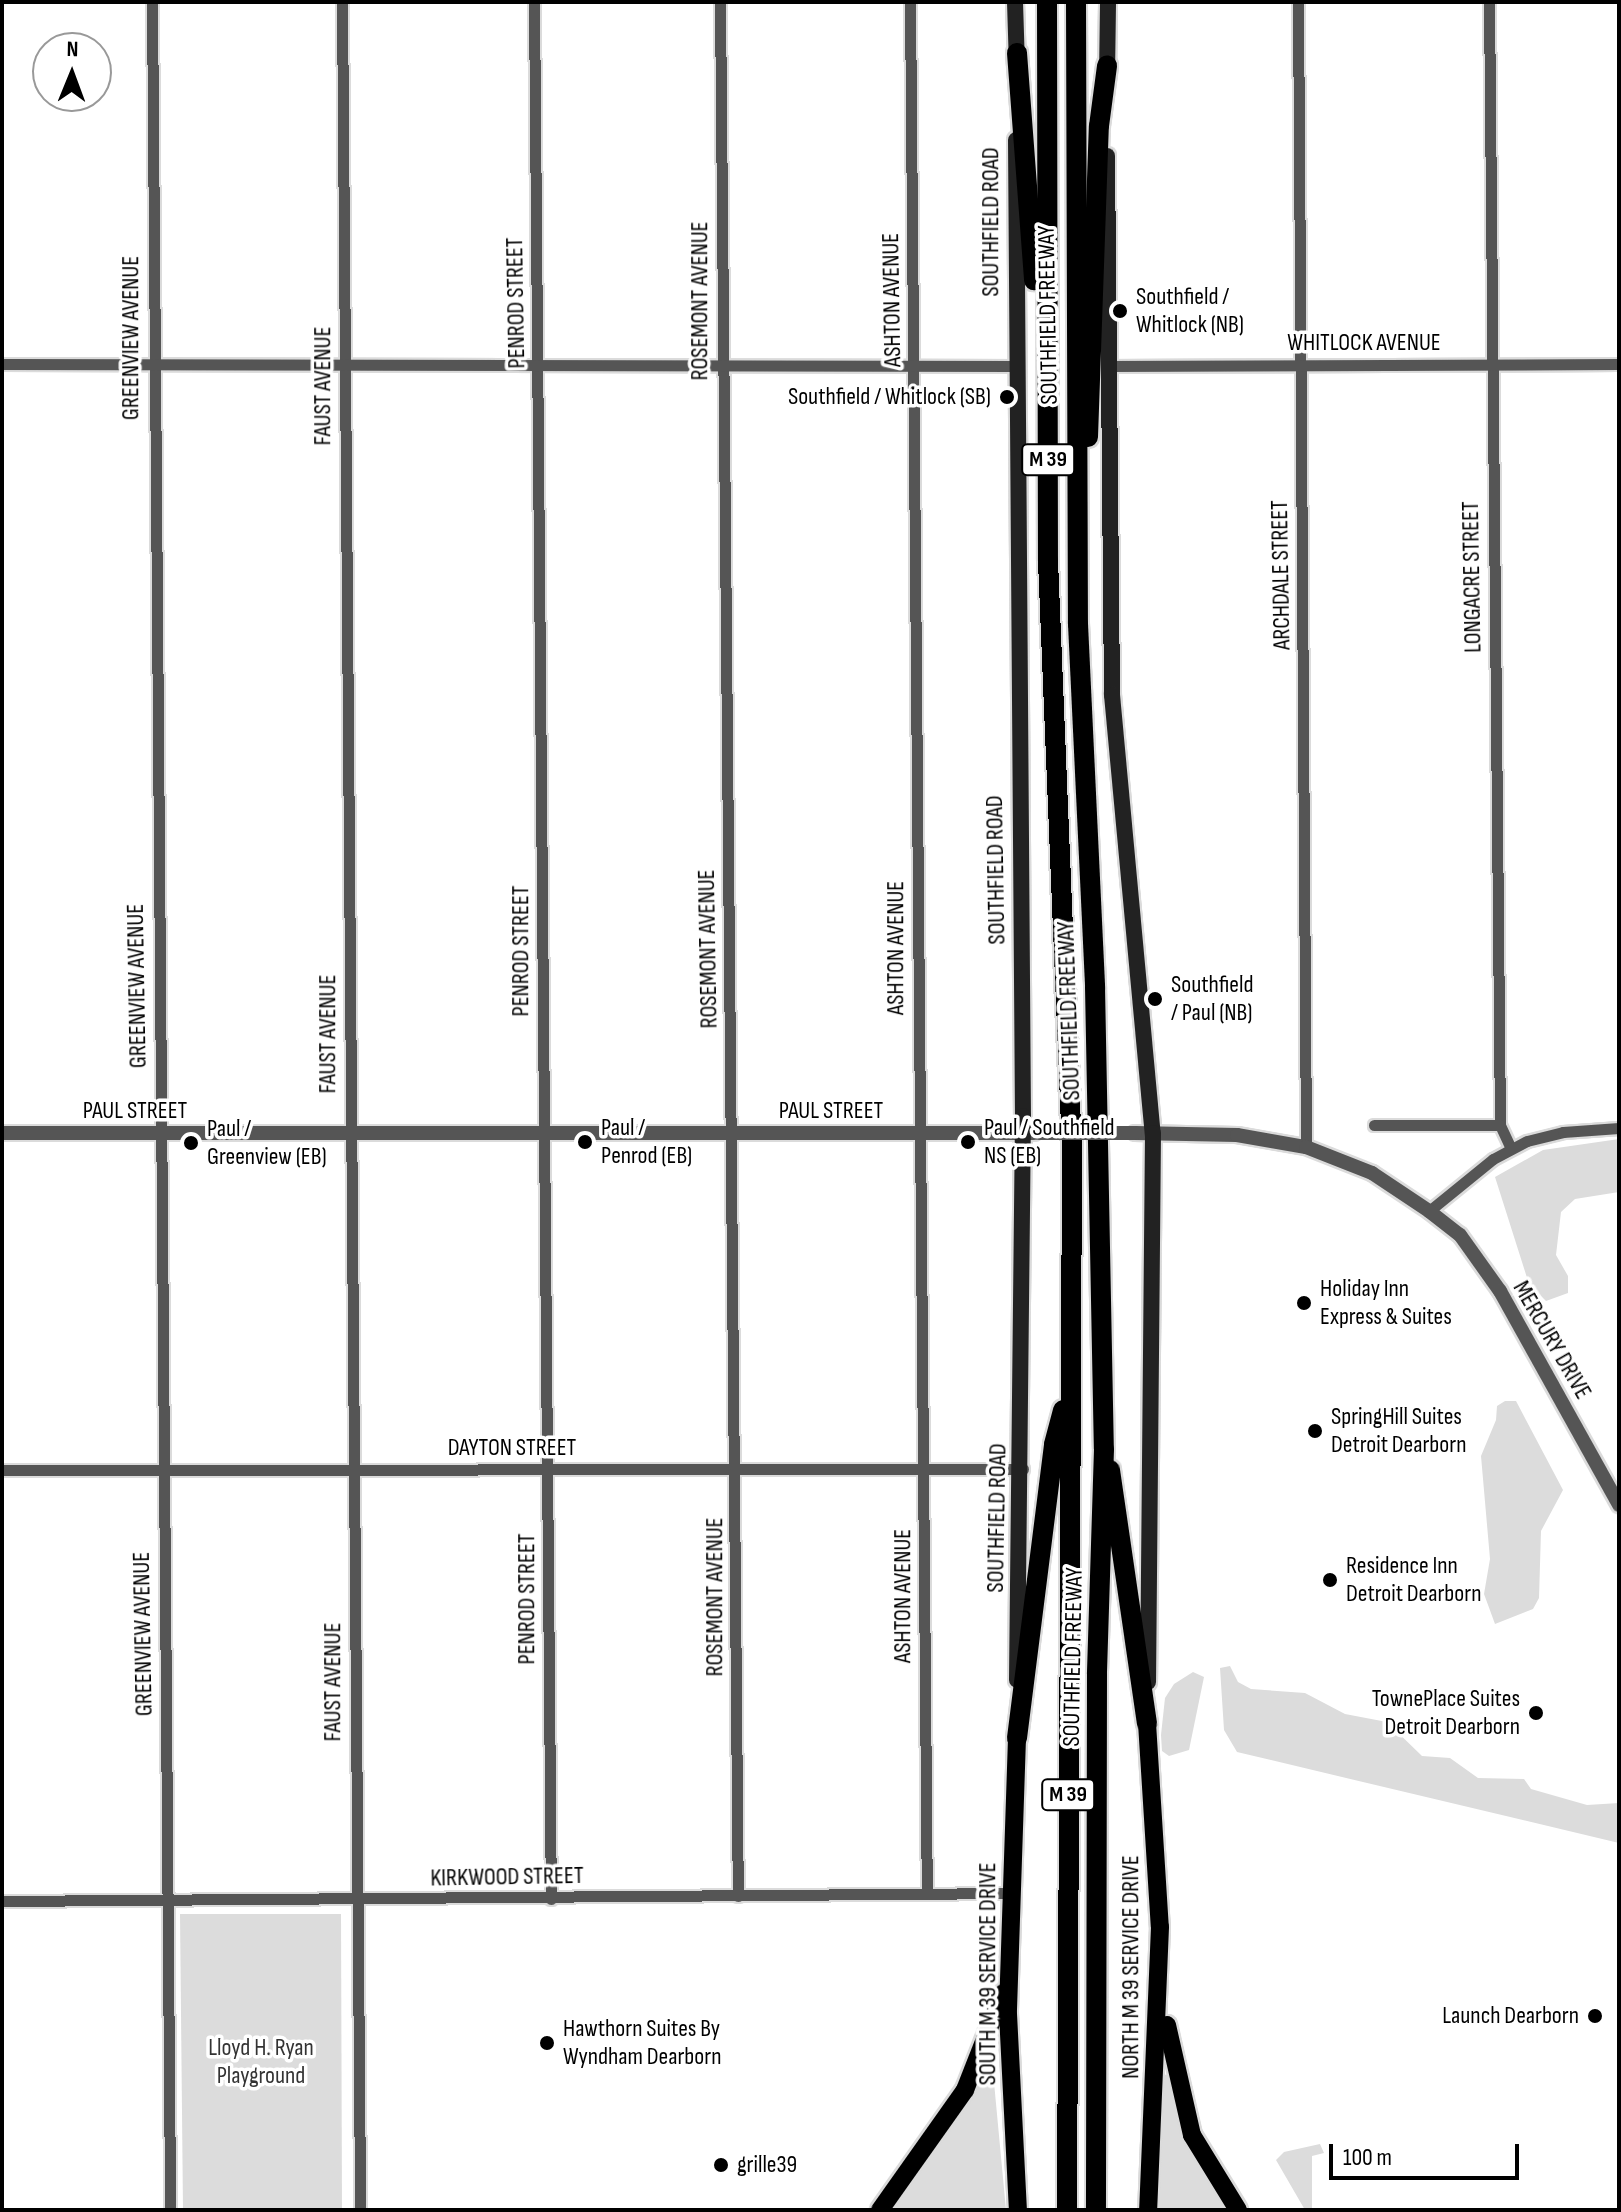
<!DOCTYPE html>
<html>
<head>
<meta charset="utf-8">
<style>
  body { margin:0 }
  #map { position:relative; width:1621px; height:2212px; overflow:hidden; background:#fff; font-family:"Sofia Sans Condensed",sans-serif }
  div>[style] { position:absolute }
  .green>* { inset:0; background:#dcdcdc }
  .roads { filter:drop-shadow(2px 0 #dbdbdb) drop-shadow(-2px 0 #dbdbdb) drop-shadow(0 2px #dbdbdb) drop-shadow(0 -2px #dbdbdb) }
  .minor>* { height:11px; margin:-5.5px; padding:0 5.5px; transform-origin:5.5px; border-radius:5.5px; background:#555 }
  .tertiary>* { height:14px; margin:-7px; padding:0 7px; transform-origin:7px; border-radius:7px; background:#555 }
  .secondary>* { height:16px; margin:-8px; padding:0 8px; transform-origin:8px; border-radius:8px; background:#222 }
  .primary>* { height:18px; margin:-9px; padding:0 9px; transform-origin:9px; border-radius:9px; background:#000 }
  .motorway>* { height:20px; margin:-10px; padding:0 10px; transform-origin:10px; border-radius:10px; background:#000 }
  .tertiary-bridge>* { height:14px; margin:-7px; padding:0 7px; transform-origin:7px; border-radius:7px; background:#555 }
  .dots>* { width:22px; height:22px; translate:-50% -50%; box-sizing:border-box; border:4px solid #fff; border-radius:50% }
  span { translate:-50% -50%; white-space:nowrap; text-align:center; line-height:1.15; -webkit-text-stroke:7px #fff; paint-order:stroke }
  .shield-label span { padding:2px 6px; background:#fff; border:2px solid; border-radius:6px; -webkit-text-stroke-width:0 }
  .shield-label { font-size:22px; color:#000; font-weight:700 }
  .street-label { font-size:24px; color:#000 }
  .poi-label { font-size:24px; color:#000 }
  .left { translate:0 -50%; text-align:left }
  .right { translate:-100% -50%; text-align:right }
  .park-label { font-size:24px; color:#333 }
  .frame { position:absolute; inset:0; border:4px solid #000; pointer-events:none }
  .north { position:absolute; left:32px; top:32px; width:80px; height:80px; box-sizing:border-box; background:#fff; border:2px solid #999; border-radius:50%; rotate:1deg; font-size:22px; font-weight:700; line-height:32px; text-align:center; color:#000 }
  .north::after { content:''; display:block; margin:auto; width:28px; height:36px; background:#000; clip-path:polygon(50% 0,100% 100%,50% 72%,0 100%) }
  .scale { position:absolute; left:1329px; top:2144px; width:190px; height:36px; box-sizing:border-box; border:4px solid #000; border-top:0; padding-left:10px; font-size:24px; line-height:28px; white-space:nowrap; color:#000; -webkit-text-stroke:6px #fff; paint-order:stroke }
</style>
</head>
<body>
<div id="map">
  <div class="green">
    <i style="clip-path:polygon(1619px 1139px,1619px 1192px,1575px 1199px,1561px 1212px,1556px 1255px,1568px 1276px,1568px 1293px,1546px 1301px,1529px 1284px,1495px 1177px,1543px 1150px)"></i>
    <i style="clip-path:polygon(1505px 1401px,1516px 1401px,1563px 1490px,1541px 1531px,1539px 1598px,1533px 1609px,1495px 1624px,1484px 1594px,1490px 1559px,1481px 1456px,1496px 1420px,1497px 1406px)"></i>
    <i style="clip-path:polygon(1230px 1666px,1238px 1682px,1251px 1689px,1305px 1693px,1345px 1714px,1387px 1722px,1422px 1756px,1450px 1758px,1478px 1778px,1524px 1779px,1531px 1789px,1587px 1805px,1619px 1803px,1619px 1843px,1237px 1752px,1224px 1730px,1220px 1668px)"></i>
    <i style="clip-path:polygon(1193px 1672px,1204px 1677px,1189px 1750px,1169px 1756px,1162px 1751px,1161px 1735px,1165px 1698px,1174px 1684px)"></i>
    <i style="clip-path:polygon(180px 1914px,341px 1914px,342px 2209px,183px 2210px)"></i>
    <i style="clip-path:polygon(992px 2061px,1006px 2210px,889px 2210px,929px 2155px)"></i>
    <i style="clip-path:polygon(1169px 2074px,1180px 2114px,1233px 2210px,1159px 2210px,1164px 2075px)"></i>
    <i style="clip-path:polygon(1320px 2144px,1324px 2153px,1312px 2156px,1312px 2210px,1305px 2210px,1276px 2160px,1284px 2152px)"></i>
  </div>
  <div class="roads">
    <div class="minor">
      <i style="left:152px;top:2px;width:2208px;rotate:89.53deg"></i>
      <i style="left:342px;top:2px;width:2208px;rotate:89.53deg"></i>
      <i style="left:534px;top:2px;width:1897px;rotate:89.49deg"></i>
      <i style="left:720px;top:2px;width:1894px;rotate:89.46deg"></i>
      <i style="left:910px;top:2px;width:1892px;rotate:89.49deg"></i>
      <i style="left:1298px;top:2px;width:1145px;rotate:89.6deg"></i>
      <i style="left:1489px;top:2px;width:1123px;rotate:89.44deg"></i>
      <i style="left:1500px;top:1125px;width:26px;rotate:65deg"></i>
      <i style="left:2px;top:364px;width:1013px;rotate:0.11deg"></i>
      <i style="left:1108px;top:366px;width:511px;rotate:-0.22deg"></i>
      <i style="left:1374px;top:1125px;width:126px"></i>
      <i style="left:1429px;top:1211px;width:82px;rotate:-39.1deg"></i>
      <i style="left:1493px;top:1159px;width:38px;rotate:-28deg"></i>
      <i style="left:1527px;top:1141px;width:37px;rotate:-14deg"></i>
      <i style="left:1563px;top:1132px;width:56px;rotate:-4.1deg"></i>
      <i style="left:2px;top:1470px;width:1021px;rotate:-0.06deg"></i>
      <i style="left:2px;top:1901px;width:1011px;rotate:-0.45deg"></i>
    </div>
    <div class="tertiary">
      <i style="left:2px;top:1133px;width:1032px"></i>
      <i style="left:1135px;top:1133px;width:102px;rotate:1.1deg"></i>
      <i style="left:1237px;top:1135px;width:70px;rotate:9.9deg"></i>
      <i style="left:1306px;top:1147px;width:71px;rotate:21.5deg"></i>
      <i style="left:1372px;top:1173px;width:69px;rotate:33.7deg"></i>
      <i style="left:1429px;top:1211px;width:39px;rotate:38deg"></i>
      <i style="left:1460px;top:1235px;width:69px;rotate:54.5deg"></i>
      <i style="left:1500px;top:1291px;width:245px;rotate:60.9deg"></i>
    </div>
    <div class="secondary">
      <i style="left:1015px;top:2px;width:62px;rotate:88.2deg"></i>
      <i style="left:1107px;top:76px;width:74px;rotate:-89.2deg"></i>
      <i style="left:1016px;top:140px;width:976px;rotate:89.59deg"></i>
      <i style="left:1023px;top:1116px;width:564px;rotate:90.61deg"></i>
      <i style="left:1107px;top:156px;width:539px;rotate:89.47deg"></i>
      <i style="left:1112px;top:695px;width:440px;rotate:84.7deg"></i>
      <i style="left:1153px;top:1133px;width:549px;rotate:90.52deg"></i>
    </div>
    <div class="primary">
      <i style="left:1147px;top:1723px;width:204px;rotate:86.4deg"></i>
      <i style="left:1160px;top:1927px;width:283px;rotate:92.4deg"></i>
      <i style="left:1017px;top:1738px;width:276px;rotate:91.9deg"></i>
      <i style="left:1008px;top:2014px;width:196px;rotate:87.1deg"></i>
      <i style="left:1167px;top:2025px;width:113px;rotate:77.2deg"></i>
      <i style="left:1192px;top:2135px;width:88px;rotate:58.5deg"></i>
      <i style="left:880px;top:2210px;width:147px;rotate:-54.7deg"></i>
      <i style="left:965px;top:2090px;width:104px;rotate:-68.6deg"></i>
    </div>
    <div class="motorway">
      <i style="left:1047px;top:2px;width:559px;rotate:89.9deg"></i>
      <i style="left:1048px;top:561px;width:591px;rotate:87.67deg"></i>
      <i style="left:1072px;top:1152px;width:1058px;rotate:90.27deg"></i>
      <i style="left:1076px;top:2px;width:622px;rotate:89.82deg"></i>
      <i style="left:1078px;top:624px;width:363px;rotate:87.3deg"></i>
      <i style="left:1095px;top:987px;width:462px;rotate:88.9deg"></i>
      <i style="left:1104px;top:1449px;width:225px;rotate:91.8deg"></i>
      <i style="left:1097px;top:1674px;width:536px;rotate:90.11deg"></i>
      <i style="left:1017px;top:53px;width:228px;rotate:85.7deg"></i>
      <i style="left:1088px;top:437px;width:311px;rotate:-88deg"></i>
      <i style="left:1099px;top:126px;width:61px;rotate:-82.4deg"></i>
      <i style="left:1110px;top:1470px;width:256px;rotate:81.7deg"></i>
      <i style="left:1017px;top:1738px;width:296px;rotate:-82.8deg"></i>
      <i style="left:1054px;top:1444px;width:35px;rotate:-75deg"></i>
    </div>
  </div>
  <div class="tertiary-bridge">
    <i style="left:1039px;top:1133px;width:96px"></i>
  </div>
  <div class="dots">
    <i style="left:1120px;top:311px;background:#000"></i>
    <i style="left:1007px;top:397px;background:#000"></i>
    <i style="left:1155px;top:999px;background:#000"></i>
    <i style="left:585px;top:1142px;background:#000"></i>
    <i style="left:968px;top:1142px;background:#000"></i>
    <i style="left:191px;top:1143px;background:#000"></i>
    <i style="left:1304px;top:1303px;background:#000"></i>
    <i style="left:1315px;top:1431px;background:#000"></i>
    <i style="left:1330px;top:1580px;background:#000"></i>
    <i style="left:1536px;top:1713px;background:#000"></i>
    <i style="left:1595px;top:2016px;background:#000"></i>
    <i style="left:547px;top:2043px;background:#000"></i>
    <i style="left:721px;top:2165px;background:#000"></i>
  </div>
  <div class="shield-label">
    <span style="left:1048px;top:460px">M 39</span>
    <span style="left:1068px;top:1795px">M 39</span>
  </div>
  <div class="street-label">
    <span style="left:991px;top:222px;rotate:-90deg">SOUTHFIELD ROAD</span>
    <span style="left:892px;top:300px;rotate:-91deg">ASHTON AVENUE</span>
    <span style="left:700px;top:301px;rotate:-90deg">ROSEMONT AVENUE</span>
    <span style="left:516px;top:303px;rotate:-91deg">PENROD STREET</span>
    <span style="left:1048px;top:315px;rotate:-91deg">SOUTHFIELD FREEWAY</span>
    <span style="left:131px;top:338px;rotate:-90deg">GREENVIEW AVENUE</span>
    <span style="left:1364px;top:343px">WHITLOCK AVENUE</span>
    <span style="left:323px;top:386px;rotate:-90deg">FAUST AVENUE</span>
    <span style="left:1281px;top:575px;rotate:-91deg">ARCHDALE STREET</span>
    <span style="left:1472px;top:577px;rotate:-91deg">LONGACRE STREET</span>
    <span style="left:996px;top:870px;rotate:-91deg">SOUTHFIELD ROAD</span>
    <span style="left:896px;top:948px;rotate:-90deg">ASHTON AVENUE</span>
    <span style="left:708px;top:949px;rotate:-91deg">ROSEMONT AVENUE</span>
    <span style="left:521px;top:951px;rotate:-90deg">PENROD STREET</span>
    <span style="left:137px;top:986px;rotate:-91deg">GREENVIEW AVENUE</span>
    <span style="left:1069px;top:1011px;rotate:-92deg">SOUTHFIELD FREEWAY</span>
    <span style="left:328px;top:1034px;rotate:-90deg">FAUST AVENUE</span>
    <span style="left:135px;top:1111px">PAUL STREET</span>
    <span style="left:831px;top:1111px">PAUL STREET</span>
    <span style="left:1552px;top:1340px;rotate:60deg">MERCURY DRIVE</span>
    <span style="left:512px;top:1448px">DAYTON STREET</span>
    <span style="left:997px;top:1518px;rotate:-89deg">SOUTHFIELD ROAD</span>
    <span style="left:903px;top:1596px;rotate:-90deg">ASHTON AVENUE</span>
    <span style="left:715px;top:1597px;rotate:-90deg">ROSEMONT AVENUE</span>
    <span style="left:527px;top:1599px;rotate:-90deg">PENROD STREET</span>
    <span style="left:143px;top:1634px;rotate:-91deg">GREENVIEW AVENUE</span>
    <span style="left:1073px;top:1657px;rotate:-89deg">SOUTHFIELD FREEWAY</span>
    <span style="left:333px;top:1682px;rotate:-90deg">FAUST AVENUE</span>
    <span style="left:507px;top:1877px;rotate:-1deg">KIRKWOOD STREET</span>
    <span style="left:1131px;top:1967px;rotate:-90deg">NORTH M 39 SERVICE DRIVE</span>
    <span style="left:988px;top:1974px;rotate:-90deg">SOUTH M 39 SERVICE DRIVE</span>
  </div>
  <div class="poi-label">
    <span class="left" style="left:1136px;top:311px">Southfield /<br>Whitlock (NB)</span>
    <span class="right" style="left:991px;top:397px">Southfield / Whitlock (SB)</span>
    <span class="left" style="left:1171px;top:999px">Southfield<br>/ Paul (NB)</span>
    <span class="left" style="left:601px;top:1142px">Paul /<br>Penrod (EB)</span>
    <span class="left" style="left:984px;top:1142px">Paul / Southfield<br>NS (EB)</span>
    <span class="left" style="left:207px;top:1143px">Paul /<br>Greenview (EB)</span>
    <span class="left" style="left:1320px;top:1303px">Holiday Inn<br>Express &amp; Suites</span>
    <span class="left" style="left:1331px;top:1431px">SpringHill Suites<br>Detroit Dearborn</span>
    <span class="left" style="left:1346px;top:1580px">Residence Inn<br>Detroit Dearborn</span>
    <span class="right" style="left:1520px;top:1713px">TownePlace Suites<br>Detroit Dearborn</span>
    <span class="right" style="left:1579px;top:2016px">Launch Dearborn</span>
    <span class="left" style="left:563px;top:2043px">Hawthorn Suites By<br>Wyndham Dearborn</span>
    <span class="left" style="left:737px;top:2165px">grille39</span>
  </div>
  <div class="park-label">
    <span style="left:261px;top:2062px">Lloyd H. Ryan<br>Playground</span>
  </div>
  <div class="frame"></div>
  <div class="north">N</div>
  <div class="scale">100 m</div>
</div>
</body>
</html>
